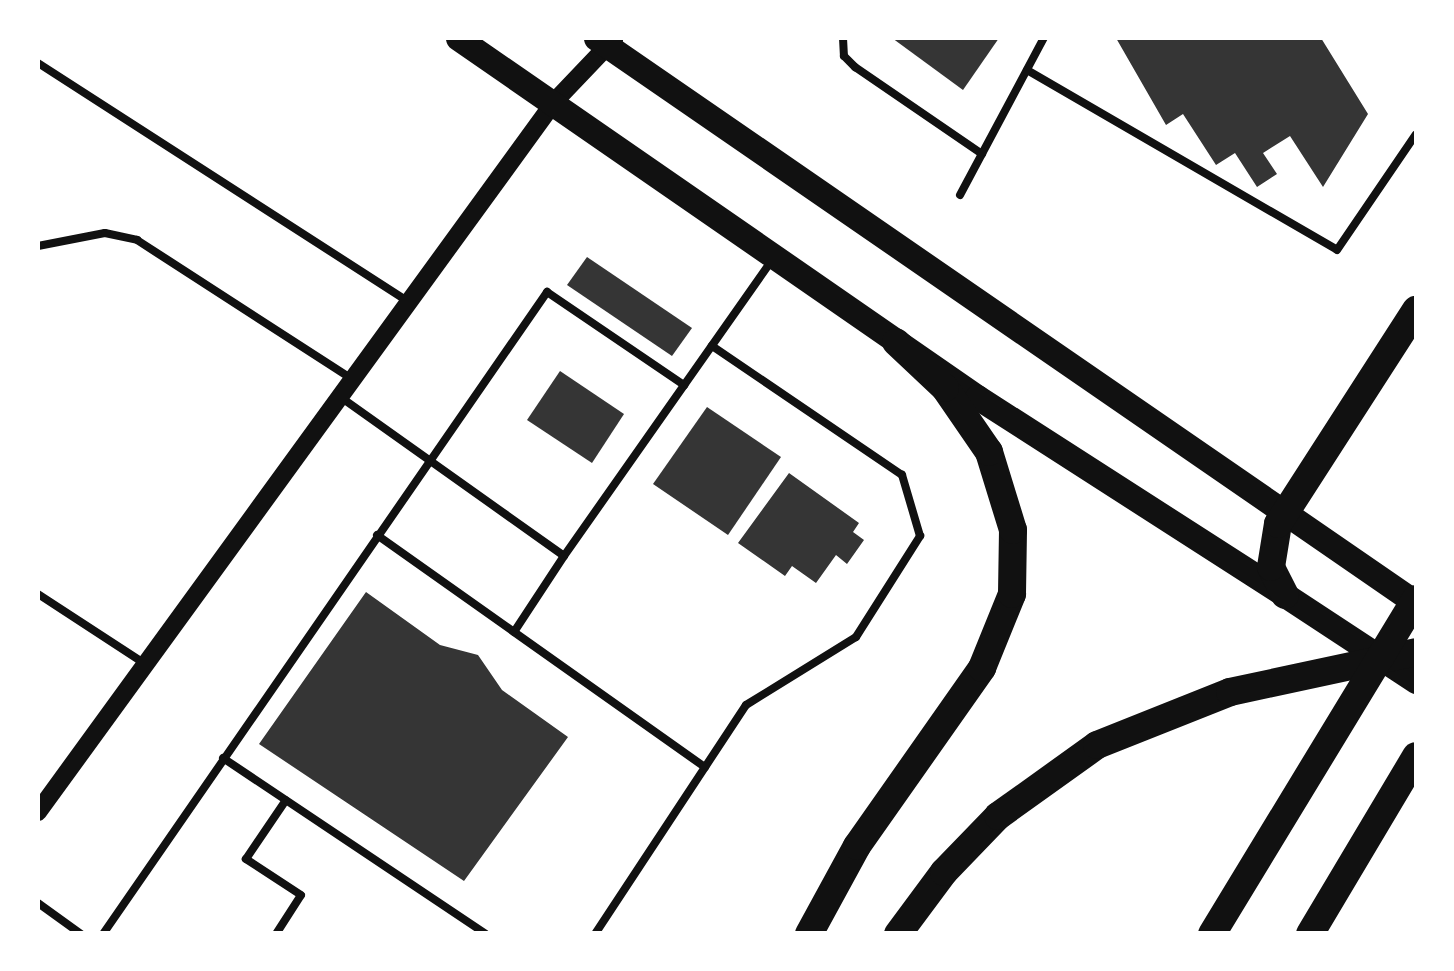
<!DOCTYPE html>
<html>
<head>
<meta charset="utf-8">
<style>
  body { margin:0 }
  #map { position:relative; width:1454px; height:971px; overflow:hidden; background:#fff; font-family:"Roboto Condensed",sans-serif }
  div>[style] { position:absolute }
  .building>* { inset:0; background:#353535 }
  .service>* { height:8px; margin:-4px; padding:0 4px; transform-origin:4px; border-radius:4px; background:#111 }
  .tertiary>* { height:18px; margin:-9px; padding:0 9px; transform-origin:9px; border-radius:9px; background:#111 }
  .primary>* { height:25px; margin:-12.5px; padding:0 12.5px; transform-origin:12.5px; border-radius:12.5px; background:#111 }
  .trunk>* { height:25px; margin:-12.5px; padding:0 12.5px; transform-origin:12.5px; border-radius:12.5px; background:#111 }
  .motorway>* { height:28px; margin:-14px; padding:0 14px; transform-origin:14px; border-radius:14px; background:#111 }
  span { translate:-50% -50%; white-space:nowrap; text-align:center; line-height:1.15; -webkit-text-stroke:10px #fff; paint-order:stroke }
  .frame { position:absolute; inset:0; border:40px solid #fff; pointer-events:none }
</style>
</head>
<body>
<div id="map">
  <div class="building">
    <i style="clip-path:polygon(892px 38px,999px 38px,963px 90px)"></i>
    <i style="clip-path:polygon(1116px 38px,1321px 38px,1368px 114px,1323px 187px,1290px 136px,1263px 153px,1277px 174px,1257px 187px,1235px 153px,1216px 165px,1183px 114px,1166px 125px)"></i>
    <i style="clip-path:polygon(587px 257px,692px 328px,672px 356px,567px 285px)"></i>
    <i style="clip-path:polygon(560px 371px,624px 414px,592px 463px,527px 420px)"></i>
    <i style="clip-path:polygon(707px 407px,781px 457px,728px 535px,653px 484px)"></i>
    <i style="clip-path:polygon(789px 473px,859px 523px,853px 532px,864px 540px,847px 564px,836px 555px,816px 583px,792px 566px,785px 576px,738px 543px)"></i>
    <i style="clip-path:polygon(366px 592px,440px 645px,478px 655px,502px 690px,568px 737px,464px 881px,259px 744px)"></i>
  </div>
  <div class="service">
    <i style="left:843px;top:38px;width:18px;rotate:87deg"></i>
    <i style="left:844px;top:56px;width:16px;rotate:45deg"></i>
    <i style="left:855px;top:67px;width:154px;rotate:34.4deg"></i>
    <i style="left:38px;top:63px;width:440px;rotate:32.8deg"></i>
    <i style="left:1027px;top:70px;width:358px;rotate:30.1deg"></i>
    <i style="left:1337px;top:250px;width:140px;rotate:-55.7deg"></i>
    <i style="left:960px;top:195px;width:178px;rotate:-61.9deg"></i>
    <i style="left:38px;top:246px;width:68px;rotate:-11deg"></i>
    <i style="left:105px;top:233px;width:33px;rotate:12deg"></i>
    <i style="left:137px;top:240px;width:254px;rotate:32.9deg"></i>
    <i style="left:339px;top:396px;width:276px;rotate:35.4deg"></i>
    <i style="left:564px;top:556px;width:360px;rotate:-54.9deg"></i>
    <i style="left:377px;top:535px;width:402px;rotate:35.3deg"></i>
    <i style="left:38px;top:594px;width:126px;rotate:33.1deg"></i>
    <i style="left:514px;top:632px;width:91px;rotate:-56.7deg"></i>
    <i style="left:223px;top:758px;width:316px;rotate:33.8deg"></i>
    <i style="left:38px;top:903px;width:53px;rotate:35.8deg"></i>
    <i style="left:103px;top:934px;width:781px;rotate:-55.33deg"></i>
    <i style="left:547px;top:292px;width:166px;rotate:34.2deg"></i>
    <i style="left:276px;top:934px;width:46px;rotate:-57.3deg"></i>
    <i style="left:301px;top:895px;width:66px;rotate:-146.8deg"></i>
    <i style="left:246px;top:859px;width:71px;rotate:-55.9deg"></i>
    <i style="left:595px;top:934px;width:274px;rotate:-56.6deg"></i>
    <i style="left:746px;top:705px;width:129px;rotate:-31.7deg"></i>
    <i style="left:856px;top:637px;width:120px;rotate:-57.6deg"></i>
    <i style="left:920px;top:536px;width:64px;rotate:-106.4deg"></i>
    <i style="left:902px;top:475px;width:230px;rotate:-145.8deg"></i>
  </div>
  <div class="tertiary">
    <i style="left:38px;top:812px;width:879px;rotate:-53.98deg"></i>
    <i style="left:555px;top:101px;width:86px;rotate:-46.4deg"></i>
  </div>
  <div class="primary">
    <i style="left:458px;top:38px;width:631px;rotate:34.67deg"></i>
    <i style="left:977px;top:397px;width:366px;rotate:32.7deg"></i>
    <i style="left:596px;top:38px;width:996px;rotate:34.57deg"></i>
  </div>
  <div class="trunk">
    <i style="left:1285px;top:595px;width:157px;rotate:33.3deg"></i>
  </div>
  <div class="motorway">
    <i style="left:1285px;top:595px;width:31px;rotate:-117deg"></i>
    <i style="left:1271px;top:567px;width:44px;rotate:-80.8deg"></i>
    <i style="left:1278px;top:524px;width:255px;rotate:-57.2deg"></i>
    <i style="left:809px;top:934px;width:100px;rotate:-61.4deg"></i>
    <i style="left:857px;top:846px;width:218px;rotate:-54.9deg"></i>
    <i style="left:982px;top:668px;width:80px;rotate:-67.9deg"></i>
    <i style="left:1012px;top:594px;width:64px;rotate:-89.1deg"></i>
    <i style="left:1013px;top:530px;width:82px;rotate:-107.1deg"></i>
    <i style="left:989px;top:452px;width:78px;rotate:-124.5deg"></i>
    <i style="left:945px;top:388px;width:67px;rotate:-136.8deg"></i>
    <i style="left:898px;top:934px;width:77px;rotate:-53.4deg"></i>
    <i style="left:944px;top:872px;width:78px;rotate:-46deg"></i>
    <i style="left:998px;top:816px;width:122px;rotate:-35.6deg"></i>
    <i style="left:1097px;top:745px;width:143px;rotate:-21.7deg"></i>
    <i style="left:1230px;top:692px;width:190px;rotate:-12.1deg"></i>
    <i style="left:1212px;top:934px;width:392px;rotate:-58.7deg"></i>
    <i style="left:1310px;top:934px;width:207px;rotate:-59.2deg"></i>
  </div>
  <div class="frame"></div>
</div>
</body>
</html>
